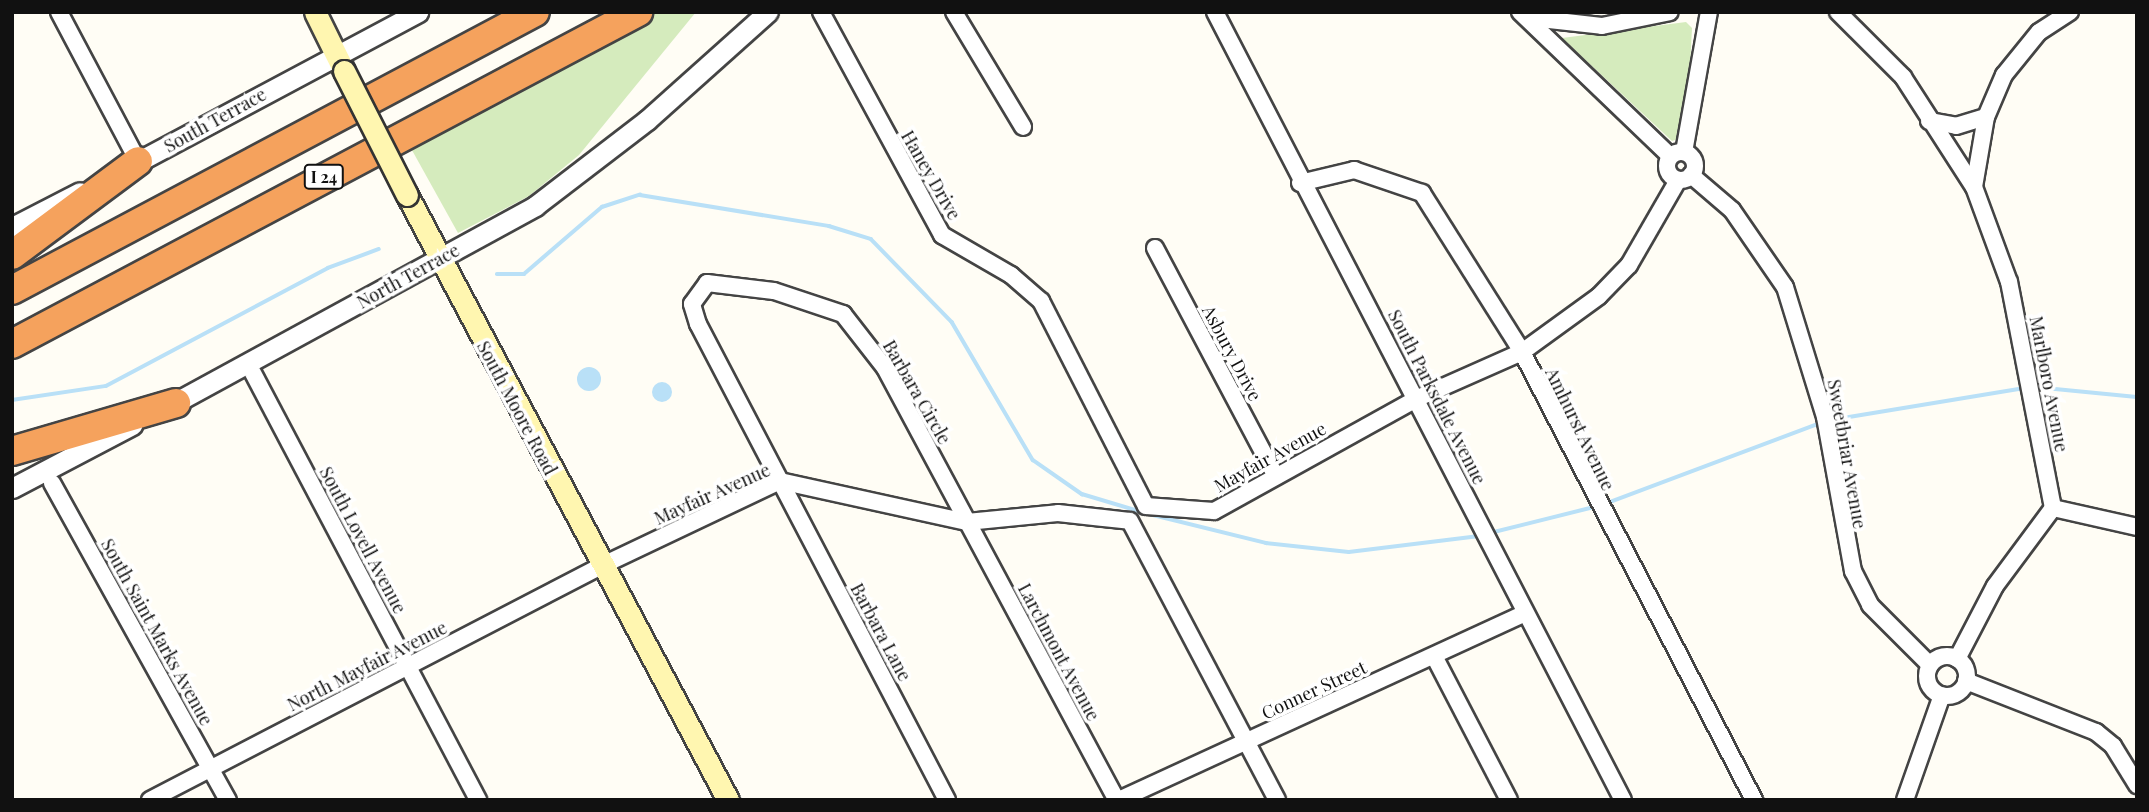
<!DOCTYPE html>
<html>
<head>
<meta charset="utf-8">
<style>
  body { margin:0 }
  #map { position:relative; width:2149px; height:812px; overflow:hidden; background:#fffdf5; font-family:"Playfair Display",serif }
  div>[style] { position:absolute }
  .green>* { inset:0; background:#d5ebbd }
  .water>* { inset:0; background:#b9e0f7 }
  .round { border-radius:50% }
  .stream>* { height:3.5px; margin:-1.75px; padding:0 1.75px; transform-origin:1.75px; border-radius:1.75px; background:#b9e0f7 }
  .roads { filter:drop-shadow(2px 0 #444) drop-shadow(-2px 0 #444) drop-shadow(0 2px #444) drop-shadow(0 -2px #444) }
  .minor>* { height:16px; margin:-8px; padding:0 8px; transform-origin:8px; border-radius:8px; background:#fff }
  .minor>.ring { margin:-8px; padding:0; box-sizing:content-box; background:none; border:16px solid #fff; border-radius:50% }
  .tertiary>* { height:19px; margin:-9.5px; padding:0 9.5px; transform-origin:9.5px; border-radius:9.5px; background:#fff }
  .secondary>* { height:21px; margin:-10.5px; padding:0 10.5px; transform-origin:10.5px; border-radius:10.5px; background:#fff6b0 }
  .motorway>* { height:28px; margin:-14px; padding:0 14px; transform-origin:14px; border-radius:14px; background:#f5a25d }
  .bridges { filter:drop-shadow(2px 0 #333) drop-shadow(-2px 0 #333) drop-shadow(0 2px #333) drop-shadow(0 -2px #333) }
  .secondary-bridge>* { height:21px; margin:-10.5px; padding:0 10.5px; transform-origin:10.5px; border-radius:10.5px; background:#fff6b0 }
  span { translate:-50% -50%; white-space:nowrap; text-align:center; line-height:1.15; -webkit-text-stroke:7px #fff; paint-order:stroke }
  .shield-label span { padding:2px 5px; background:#fff; border:2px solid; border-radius:5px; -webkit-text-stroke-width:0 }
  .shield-label { font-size:16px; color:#111; font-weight:700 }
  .street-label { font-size:18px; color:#111 }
  .frame { position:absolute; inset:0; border:14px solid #111; pointer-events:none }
</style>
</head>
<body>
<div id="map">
  <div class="green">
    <i style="clip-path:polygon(655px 12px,696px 12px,579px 155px,529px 196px,458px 233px,408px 143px)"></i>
    <i style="clip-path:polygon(1686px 22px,1692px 28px,1690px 67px,1678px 139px,1672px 141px,1562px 38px)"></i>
  </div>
  <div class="water">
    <i class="round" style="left:577px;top:367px;width:24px;height:24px"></i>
    <i class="round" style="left:652px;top:382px;width:20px;height:20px"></i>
  </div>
  <div class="stream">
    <i style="left:497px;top:274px;width:27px"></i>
    <i style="left:524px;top:274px;width:103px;rotate:-40.7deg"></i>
    <i style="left:602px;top:207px;width:40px;rotate:-18deg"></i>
    <i style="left:640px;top:195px;width:192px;rotate:9.3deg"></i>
    <i style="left:829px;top:226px;width:44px;rotate:17.2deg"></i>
    <i style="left:871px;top:239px;width:116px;rotate:45.7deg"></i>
    <i style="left:952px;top:322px;width:160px;rotate:59.6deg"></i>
    <i style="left:1033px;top:460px;width:60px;rotate:34.8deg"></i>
    <i style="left:1082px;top:494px;width:63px;rotate:16.7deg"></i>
    <i style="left:2035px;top:387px;width:102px;rotate:5.6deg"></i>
    <i style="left:12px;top:400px;width:95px;rotate:-8.5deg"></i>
    <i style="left:106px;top:386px;width:251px;rotate:-28deg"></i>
    <i style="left:328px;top:268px;width:54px;rotate:-20.4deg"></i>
    <i style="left:1831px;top:420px;width:196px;rotate:-9.4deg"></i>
    <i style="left:1605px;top:504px;width:230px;rotate:-20.6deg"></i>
    <i style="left:1149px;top:514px;width:121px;rotate:13.9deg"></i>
    <i style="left:1266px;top:543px;width:83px;rotate:6.2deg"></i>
    <i style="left:1349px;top:552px;width:131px;rotate:-7deg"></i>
    <i style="left:1490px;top:533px;width:111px;rotate:-14deg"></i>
  </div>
  <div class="roads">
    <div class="minor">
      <i style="left:59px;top:12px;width:169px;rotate:62.1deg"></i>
      <i style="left:821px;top:12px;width:254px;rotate:61.5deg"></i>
      <i style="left:942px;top:235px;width:80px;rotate:30.1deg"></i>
      <i style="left:1011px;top:275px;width:40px;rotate:41deg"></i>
      <i style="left:1041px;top:301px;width:230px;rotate:62.9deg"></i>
      <i style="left:954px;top:12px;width:134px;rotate:59deg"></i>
      <i style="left:1215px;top:12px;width:887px;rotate:62.63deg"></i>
      <i style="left:1520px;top:12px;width:208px;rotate:43.8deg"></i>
      <i style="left:1838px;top:12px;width:92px;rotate:45deg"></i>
      <i style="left:1903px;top:77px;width:131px;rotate:57.2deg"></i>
      <i style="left:1531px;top:18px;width:71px;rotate:6.4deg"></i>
      <i style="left:1602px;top:26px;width:69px;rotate:-11.6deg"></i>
      <i style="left:1929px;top:121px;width:27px;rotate:10deg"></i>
      <i style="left:1956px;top:126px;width:31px;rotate:-17deg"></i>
      <i style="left:1684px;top:152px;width:142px;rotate:-79.9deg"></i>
      <i class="ring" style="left:1667px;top:152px;width:12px;height:12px"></i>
      <i style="left:1691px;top:175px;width:54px;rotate:40.5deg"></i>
      <i style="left:1732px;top:210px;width:93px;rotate:55.5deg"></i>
      <i style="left:1785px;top:287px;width:136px;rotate:72.9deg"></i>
      <i style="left:1825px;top:417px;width:157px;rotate:79.7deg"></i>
      <i style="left:1853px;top:571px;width:38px;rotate:63deg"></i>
      <i style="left:1870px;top:605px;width:85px;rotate:45deg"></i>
      <i style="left:1300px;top:183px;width:56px;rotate:-13.5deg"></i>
      <i style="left:1354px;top:170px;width:72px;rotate:18.7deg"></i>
      <i style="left:1422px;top:193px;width:188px;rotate:57.8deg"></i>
      <i style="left:1522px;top:352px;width:505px;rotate:62.62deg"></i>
      <i style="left:1155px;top:248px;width:257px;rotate:62.1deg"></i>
      <i style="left:253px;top:373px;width:483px;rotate:62.2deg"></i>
      <i style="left:52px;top:483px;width:363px;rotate:61deg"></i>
      <i style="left:1146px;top:506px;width:68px;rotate:4.2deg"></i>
      <i style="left:1214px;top:511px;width:233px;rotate:-29deg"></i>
      <i style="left:1418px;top:398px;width:114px;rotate:-23.9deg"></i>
      <i style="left:1522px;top:352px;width:95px;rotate:-36deg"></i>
      <i style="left:1599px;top:296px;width:43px;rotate:-45.9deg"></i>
      <i style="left:1629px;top:265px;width:98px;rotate:-60deg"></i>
      <i style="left:2053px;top:508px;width:230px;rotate:-101deg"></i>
      <i style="left:2009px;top:282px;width:101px;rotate:-110.2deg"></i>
      <i style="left:1974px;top:187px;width:71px;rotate:-80.3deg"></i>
      <i style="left:1986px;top:117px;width:46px;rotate:-66.8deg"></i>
      <i style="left:2004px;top:75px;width:55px;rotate:-50.9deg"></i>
      <i style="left:2039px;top:32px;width:37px;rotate:-33deg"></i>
      <i style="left:2053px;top:508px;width:86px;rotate:12.7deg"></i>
      <i style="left:1130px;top:521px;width:315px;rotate:62.2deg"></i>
      <i style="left:1434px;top:656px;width:162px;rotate:62.5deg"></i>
      <i class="ring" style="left:1927px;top:656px;width:24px;height:24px"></i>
      <i style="left:1957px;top:659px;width:82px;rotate:-62.5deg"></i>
      <i style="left:1995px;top:586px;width:97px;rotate:-53.4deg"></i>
      <i style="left:1966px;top:681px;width:140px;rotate:21.4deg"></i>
      <i style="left:2096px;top:732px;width:22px;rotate:39deg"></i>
      <i style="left:2113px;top:746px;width:46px;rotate:58.4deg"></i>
      <i style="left:150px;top:800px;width:508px;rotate:-27.42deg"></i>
      <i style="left:601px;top:566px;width:198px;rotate:-25.4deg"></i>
      <i style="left:780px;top:481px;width:191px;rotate:12.4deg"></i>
      <i style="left:967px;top:522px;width:91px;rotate:-5.6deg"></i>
      <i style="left:1058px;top:513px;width:72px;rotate:6.3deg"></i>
      <i style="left:947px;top:800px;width:537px;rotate:-117.61deg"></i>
      <i style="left:698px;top:324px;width:21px;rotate:-107deg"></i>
      <i style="left:692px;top:304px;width:26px;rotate:-54deg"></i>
      <i style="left:707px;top:283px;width:67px;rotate:6.8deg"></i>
      <i style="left:774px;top:291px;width:73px;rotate:18.4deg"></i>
      <i style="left:843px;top:314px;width:68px;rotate:52.1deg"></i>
      <i style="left:885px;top:368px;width:490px;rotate:61.8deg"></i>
      <i style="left:1119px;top:800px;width:446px;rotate:-24.7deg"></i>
      <i style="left:1905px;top:800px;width:111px;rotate:-70.6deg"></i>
    </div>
    <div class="tertiary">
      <i style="left:128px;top:167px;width:329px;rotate:-28.1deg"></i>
      <i style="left:12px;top:227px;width:76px;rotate:-27.2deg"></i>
      <i style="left:165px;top:408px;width:422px;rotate:-28.6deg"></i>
      <i style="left:535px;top:206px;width:141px;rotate:-37.5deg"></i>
      <i style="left:647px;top:120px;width:162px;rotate:-41.8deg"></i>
      <i style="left:12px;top:488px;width:136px;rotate:-27.7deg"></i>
    </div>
    <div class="secondary">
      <i style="left:315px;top:12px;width:66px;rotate:63.8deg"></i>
      <i style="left:407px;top:195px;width:685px;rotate:62.05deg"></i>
    </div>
    <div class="motorway">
      <i style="left:12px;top:255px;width:157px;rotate:-36.7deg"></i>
      <i style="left:12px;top:290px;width:592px;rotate:-27.99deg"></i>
      <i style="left:12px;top:344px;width:709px;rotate:-27.94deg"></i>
      <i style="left:12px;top:451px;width:171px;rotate:-16.3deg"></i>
    </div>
  </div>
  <div class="bridges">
    <div class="secondary-bridge">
      <i style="left:344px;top:71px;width:139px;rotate:63.1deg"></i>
    </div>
  </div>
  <div class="shield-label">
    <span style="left:324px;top:177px">I 24</span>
  </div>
  <div class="street-label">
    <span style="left:215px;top:120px;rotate:-29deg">South Terrace</span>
    <span style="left:931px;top:175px;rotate:60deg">Haney Drive</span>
    <span style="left:408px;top:276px;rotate:-29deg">North Terrace</span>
    <span style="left:1232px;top:353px;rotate:62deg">Asbury Drive</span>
    <span style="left:2049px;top:384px;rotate:79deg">Marlboro Avenue</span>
    <span style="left:917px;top:392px;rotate:60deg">Barbara Circle</span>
    <span style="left:1437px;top:397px;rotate:63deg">South Parksdale Avenue</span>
    <span style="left:517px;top:408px;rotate:62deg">South Moore Road</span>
    <span style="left:1580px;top:429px;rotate:64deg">Amhurst Avenue</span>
    <span style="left:1847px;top:454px;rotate:80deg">Sweetbriar Avenue</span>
    <span style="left:1270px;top:457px;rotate:-29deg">Mayfair Avenue</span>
    <span style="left:712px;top:494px;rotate:-24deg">Mayfair Avenue</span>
    <span style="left:363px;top:540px;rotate:62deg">South Lovell Avenue</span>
    <span style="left:157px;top:632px;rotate:61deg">South Saint Marks Avenue</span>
    <span style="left:881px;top:632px;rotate:62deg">Barbara Lane</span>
    <span style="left:1059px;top:652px;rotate:62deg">Larchmont Avenue</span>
    <span style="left:367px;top:666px;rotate:-27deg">North Mayfair Avenue</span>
    <span style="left:1314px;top:690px;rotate:-25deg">Conner Street</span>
  </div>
  <div class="frame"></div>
</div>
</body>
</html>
